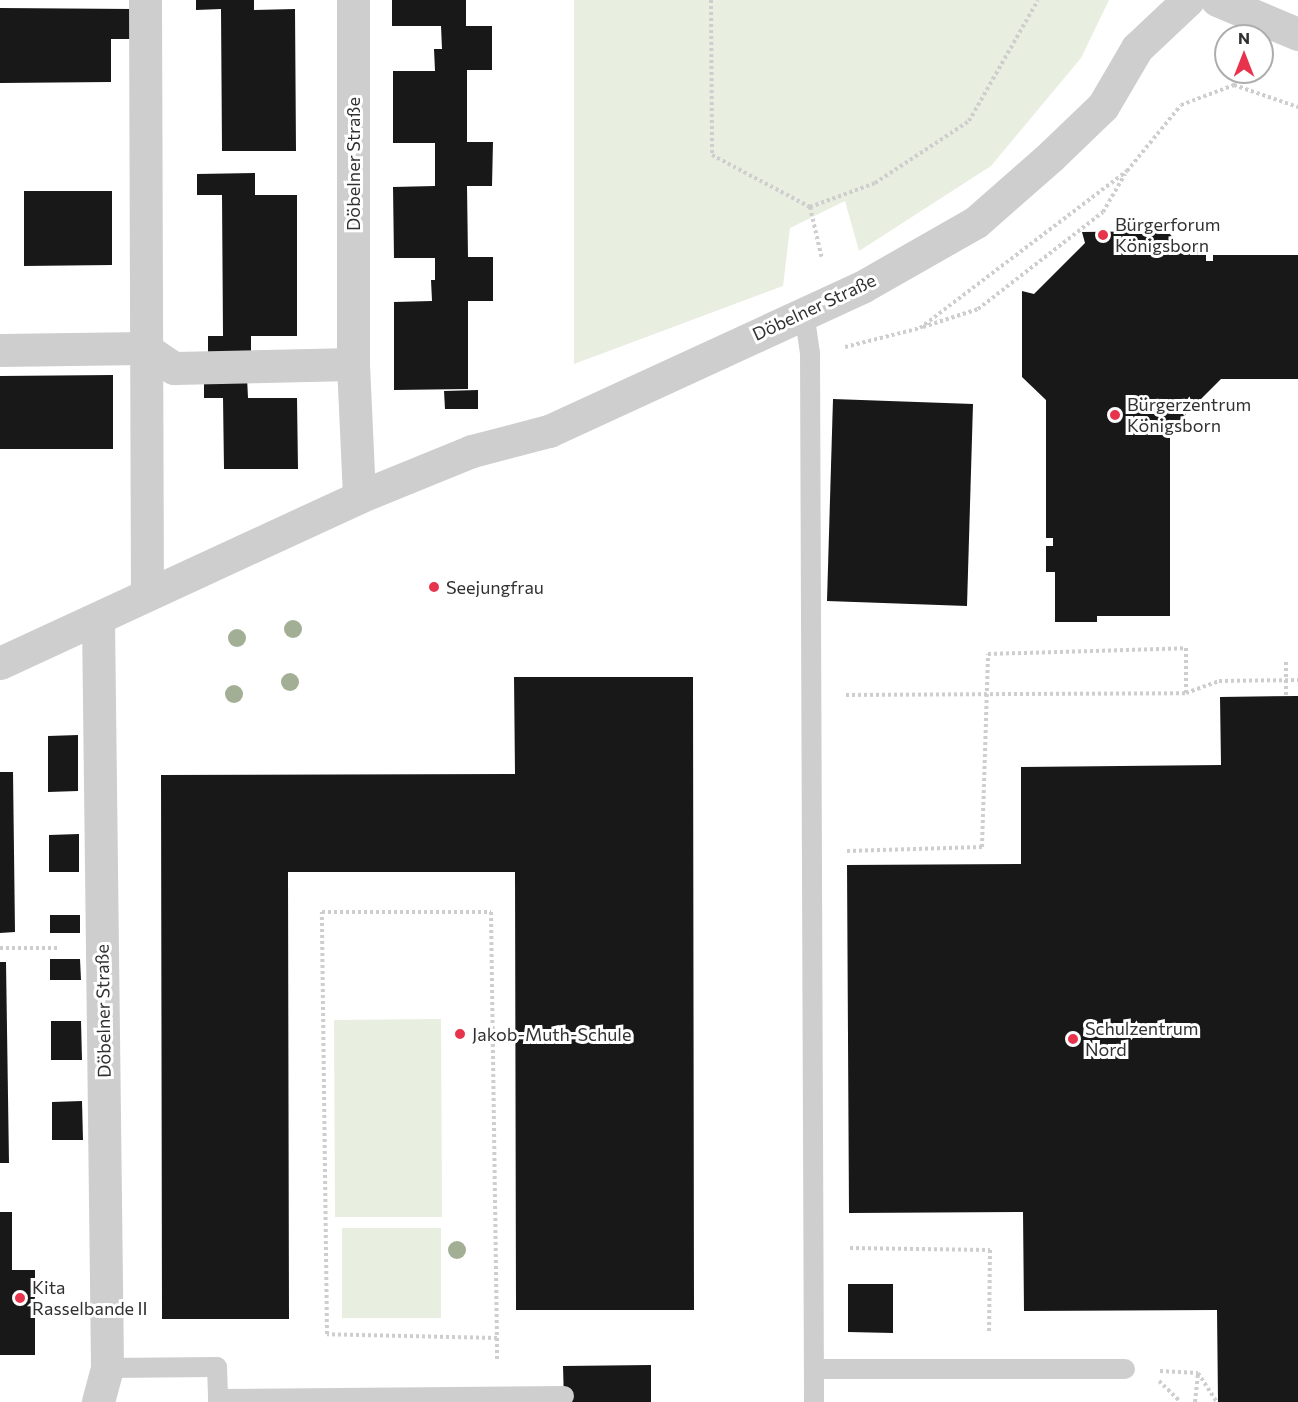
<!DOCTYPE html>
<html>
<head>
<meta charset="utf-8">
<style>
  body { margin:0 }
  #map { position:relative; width:1298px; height:1402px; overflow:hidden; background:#fff; font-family:Commissioner,sans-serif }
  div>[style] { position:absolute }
  .green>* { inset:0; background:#e8eee0 }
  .building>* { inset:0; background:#181818 }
  .path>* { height:4px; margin-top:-2px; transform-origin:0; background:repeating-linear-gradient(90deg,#cecece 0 3px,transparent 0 6px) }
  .service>* { height:20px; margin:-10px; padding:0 10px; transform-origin:10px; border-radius:10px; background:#cecece }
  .minor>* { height:33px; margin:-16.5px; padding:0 16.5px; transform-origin:16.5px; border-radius:16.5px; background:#cecece }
  .trees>* { width:18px; height:18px; margin:-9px; border-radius:50%; background:#a3af94 }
  .dots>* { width:16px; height:16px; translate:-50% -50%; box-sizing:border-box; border:3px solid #fff; border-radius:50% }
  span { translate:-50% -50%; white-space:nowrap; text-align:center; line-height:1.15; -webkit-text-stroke:6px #fff; paint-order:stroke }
  .street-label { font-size:18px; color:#313131 }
  .poi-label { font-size:18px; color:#313131 }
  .left { translate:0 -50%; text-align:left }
  .north { position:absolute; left:1214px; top:24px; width:60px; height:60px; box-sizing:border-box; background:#fff; border:2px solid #adadad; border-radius:50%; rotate:0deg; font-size:16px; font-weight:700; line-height:24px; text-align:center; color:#313131 }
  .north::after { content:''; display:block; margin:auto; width:21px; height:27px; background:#e7344c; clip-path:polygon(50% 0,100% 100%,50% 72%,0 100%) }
</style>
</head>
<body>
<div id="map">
  <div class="green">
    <i style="clip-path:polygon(574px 0,1109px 0,1081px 58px,991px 166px,859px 251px,845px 201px,790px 228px,783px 286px,574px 364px)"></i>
    <i style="clip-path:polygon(441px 1019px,442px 1217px,335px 1217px,334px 1020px)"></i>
    <i style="clip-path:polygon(342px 1228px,441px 1228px,441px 1318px,342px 1318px)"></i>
  </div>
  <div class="building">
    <i style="clip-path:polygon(196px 0,254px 0,254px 10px,295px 9px,296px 151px,222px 151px,221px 9px,196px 10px)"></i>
    <i style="clip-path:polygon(392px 0,466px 0,466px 26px,492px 26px,492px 70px,467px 70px,467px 142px,493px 142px,492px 186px,467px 186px,468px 257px,493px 257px,493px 301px,468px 301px,468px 389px,394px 390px,394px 302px,432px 301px,431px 280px,435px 280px,435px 258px,394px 258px,393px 187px,435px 186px,435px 143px,393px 143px,393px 71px,435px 71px,434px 49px,442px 49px,441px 26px,392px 26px)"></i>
    <i style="clip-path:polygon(0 8px,133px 9px,133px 39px,111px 39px,111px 82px,0 83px)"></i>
    <i style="clip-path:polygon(255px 173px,255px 195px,297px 195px,297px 336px,251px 336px,251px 357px,208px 358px,208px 336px,223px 336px,222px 195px,197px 195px,197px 174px)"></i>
    <i style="clip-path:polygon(24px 191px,112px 191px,112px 265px,24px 266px)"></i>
    <i style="clip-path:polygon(1167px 231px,1181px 246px,1206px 246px,1206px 261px,1213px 261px,1213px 255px,1298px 255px,1298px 379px,1221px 379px,1170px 430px,1170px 616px,1097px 616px,1097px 622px,1055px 622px,1055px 572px,1046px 572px,1046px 546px,1053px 546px,1053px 538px,1046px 538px,1046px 400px,1022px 377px,1022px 291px,1034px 294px,1085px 243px,1082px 232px)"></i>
    <i style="clip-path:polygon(113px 375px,113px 449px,0 449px,0 376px)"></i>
    <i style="clip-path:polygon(204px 377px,247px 377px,248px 398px,297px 398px,298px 469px,224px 469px,223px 398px,204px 398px)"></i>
    <i style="clip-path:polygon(478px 390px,478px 409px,445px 409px,444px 391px)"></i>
    <i style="clip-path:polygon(833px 399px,973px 404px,967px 606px,827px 601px)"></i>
    <i style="clip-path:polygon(514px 677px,693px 677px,694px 1310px,516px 1310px,515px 872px,288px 872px,289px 1319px,162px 1319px,161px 775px,515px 774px)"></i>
    <i style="clip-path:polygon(1298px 696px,1298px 1402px,1218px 1402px,1217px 1310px,1024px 1311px,1023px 1212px,849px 1213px,847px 865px,1021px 864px,1021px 767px,1221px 765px,1220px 697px)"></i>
    <i style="clip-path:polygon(78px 735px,78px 791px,48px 792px,48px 736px)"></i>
    <i style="clip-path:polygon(0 772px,13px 772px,15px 932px,0 933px)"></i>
    <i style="clip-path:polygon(79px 834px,79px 872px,49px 872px,49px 835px)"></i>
    <i style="clip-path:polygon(50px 915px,80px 915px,80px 933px,50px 933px)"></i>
    <i style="clip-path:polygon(50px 959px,80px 959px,81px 980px,50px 980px)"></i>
    <i style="clip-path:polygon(0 962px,6px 962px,9px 1163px,0 1163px)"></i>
    <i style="clip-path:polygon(51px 1021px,81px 1021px,82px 1060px,51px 1060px)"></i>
    <i style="clip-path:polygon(82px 1101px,83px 1140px,52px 1140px,52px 1102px)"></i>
    <i style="clip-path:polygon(0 1212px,12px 1212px,12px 1270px,35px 1270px,35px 1355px,0 1355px)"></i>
    <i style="clip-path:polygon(848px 1284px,893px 1284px,893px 1333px,848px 1332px)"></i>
    <i style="clip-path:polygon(651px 1365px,651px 1402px,564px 1402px,563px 1366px)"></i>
  </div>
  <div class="path">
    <i style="left:711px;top:0;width:155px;rotate:89.6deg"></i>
    <i style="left:712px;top:155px;width:111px;rotate:28deg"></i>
    <i style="left:810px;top:207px;width:53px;rotate:77deg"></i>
    <i style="left:1238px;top:72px;width:14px;rotate:107deg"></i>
    <i style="left:1234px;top:85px;width:68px;rotate:19deg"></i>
    <i style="left:810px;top:207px;width:69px;rotate:-20.3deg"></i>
    <i style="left:875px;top:183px;width:113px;rotate:-33.4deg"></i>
    <i style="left:969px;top:121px;width:139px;rotate:-60.3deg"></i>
    <i style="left:923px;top:327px;width:58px;rotate:-18.1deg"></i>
    <i style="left:978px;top:309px;width:158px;rotate:-37.8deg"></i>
    <i style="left:1103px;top:212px;width:44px;rotate:-59.9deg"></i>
    <i style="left:845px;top:347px;width:77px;rotate:-14.2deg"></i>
    <i style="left:920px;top:328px;width:260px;rotate:-37.2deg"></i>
    <i style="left:1127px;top:171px;width:85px;rotate:-50.7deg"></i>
    <i style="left:1181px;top:105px;width:57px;rotate:-20.7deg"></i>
    <i style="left:1286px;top:662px;width:34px;rotate:90deg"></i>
    <i style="left:846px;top:695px;width:340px;rotate:-0.3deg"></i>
    <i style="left:1186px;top:693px;width:35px;rotate:-20deg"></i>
    <i style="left:1219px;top:681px;width:79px;rotate:-0.7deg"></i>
    <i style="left:847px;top:851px;width:135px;rotate:-1.7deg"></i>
    <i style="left:982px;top:847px;width:193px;rotate:-88.2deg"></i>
    <i style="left:988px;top:654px;width:198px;rotate:-1.7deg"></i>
    <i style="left:1186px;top:648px;width:45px;rotate:90deg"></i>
    <i style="left:0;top:948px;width:59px"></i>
    <i style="left:850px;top:1248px;width:140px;rotate:0.8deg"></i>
    <i style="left:990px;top:1250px;width:84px;rotate:90.7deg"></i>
    <i style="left:497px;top:1338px;width:170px;rotate:-178.7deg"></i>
    <i style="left:327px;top:1334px;width:422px;rotate:-90.7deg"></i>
    <i style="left:322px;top:912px;width:169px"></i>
    <i style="left:491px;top:912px;width:426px;rotate:89.2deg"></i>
    <i style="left:497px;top:1338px;width:24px;rotate:90deg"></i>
    <i style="left:1160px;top:1371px;width:38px;rotate:3deg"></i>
    <i style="left:1159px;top:1381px;width:30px;rotate:44deg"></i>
    <i style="left:1195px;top:1402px;width:29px;rotate:-84deg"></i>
    <i style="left:1198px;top:1373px;width:35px;rotate:57deg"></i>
  </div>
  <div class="service">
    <i style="left:804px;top:312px;width:41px;rotate:81.7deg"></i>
    <i style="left:810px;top:353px;width:1049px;rotate:89.78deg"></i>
    <i style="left:107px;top:1368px;width:110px;rotate:-0.5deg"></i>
    <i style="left:217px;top:1367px;width:32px;rotate:88deg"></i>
    <i style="left:218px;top:1399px;width:346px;rotate:-0.5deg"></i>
    <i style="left:814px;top:1369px;width:311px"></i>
  </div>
  <div class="minor">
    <i style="left:145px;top:0;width:594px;rotate:89.81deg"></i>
    <i style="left:353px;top:0;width:364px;rotate:90deg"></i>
    <i style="left:353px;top:364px;width:133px;rotate:87.4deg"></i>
    <i style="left:1217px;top:0;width:88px;rotate:22.8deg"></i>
    <i style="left:0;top:350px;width:144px;rotate:-0.8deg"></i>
    <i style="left:144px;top:348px;width:36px;rotate:34deg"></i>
    <i style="left:174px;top:368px;width:179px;rotate:-1.3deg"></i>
    <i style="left:98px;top:619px;width:749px;rotate:89.31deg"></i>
    <i style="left:107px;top:1368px;width:35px;rotate:105deg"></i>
    <i style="left:0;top:663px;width:396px;rotate:-24.8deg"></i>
    <i style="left:359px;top:497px;width:122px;rotate:-22.2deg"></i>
    <i style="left:472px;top:451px;width:80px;rotate:-14.6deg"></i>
    <i style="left:549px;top:431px;width:345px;rotate:-24.7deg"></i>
    <i style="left:862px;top:287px;width:131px;rotate:-29.7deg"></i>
    <i style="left:976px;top:222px;width:100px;rotate:-41.3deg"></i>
    <i style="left:1051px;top:156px;width:72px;rotate:-43.9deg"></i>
    <i style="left:1103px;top:106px;width:67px;rotate:-59.6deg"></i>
    <i style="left:1137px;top:48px;width:70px;rotate:-43.3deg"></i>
  </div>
  <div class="trees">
    <i style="left:293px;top:629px"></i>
    <i style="left:237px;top:638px"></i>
    <i style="left:290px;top:682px"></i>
    <i style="left:234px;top:694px"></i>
    <i style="left:457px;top:1250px"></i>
  </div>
  <div class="dots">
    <i style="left:1103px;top:235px;background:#e7344c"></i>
    <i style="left:1115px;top:415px;background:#e7344c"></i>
    <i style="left:434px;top:587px;background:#e7344c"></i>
    <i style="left:460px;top:1034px;background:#e7344c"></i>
    <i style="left:1073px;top:1039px;background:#e7344c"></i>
    <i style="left:20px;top:1298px;background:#e7344c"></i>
  </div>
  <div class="street-label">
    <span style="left:353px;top:164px;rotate:-90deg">Döbelner Straße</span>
    <span style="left:814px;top:307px;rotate:-25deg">Döbelner Straße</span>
    <span style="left:103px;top:1011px;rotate:-91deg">Döbelner Straße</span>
  </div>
  <div class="poi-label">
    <span class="left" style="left:1115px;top:235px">Bürgerforum<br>Königsborn</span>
    <span class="left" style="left:1127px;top:415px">Bürgerzentrum<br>Königsborn</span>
    <span class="left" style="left:446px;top:587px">Seejungfrau</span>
    <span class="left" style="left:1085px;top:1039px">Schulzentrum<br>Nord</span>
    <span class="left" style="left:472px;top:1034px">Jakob-Muth-Schule</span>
    <span class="left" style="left:32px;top:1298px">Kita<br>Rasselbande II</span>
  </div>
  <div class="north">N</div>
</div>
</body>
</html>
